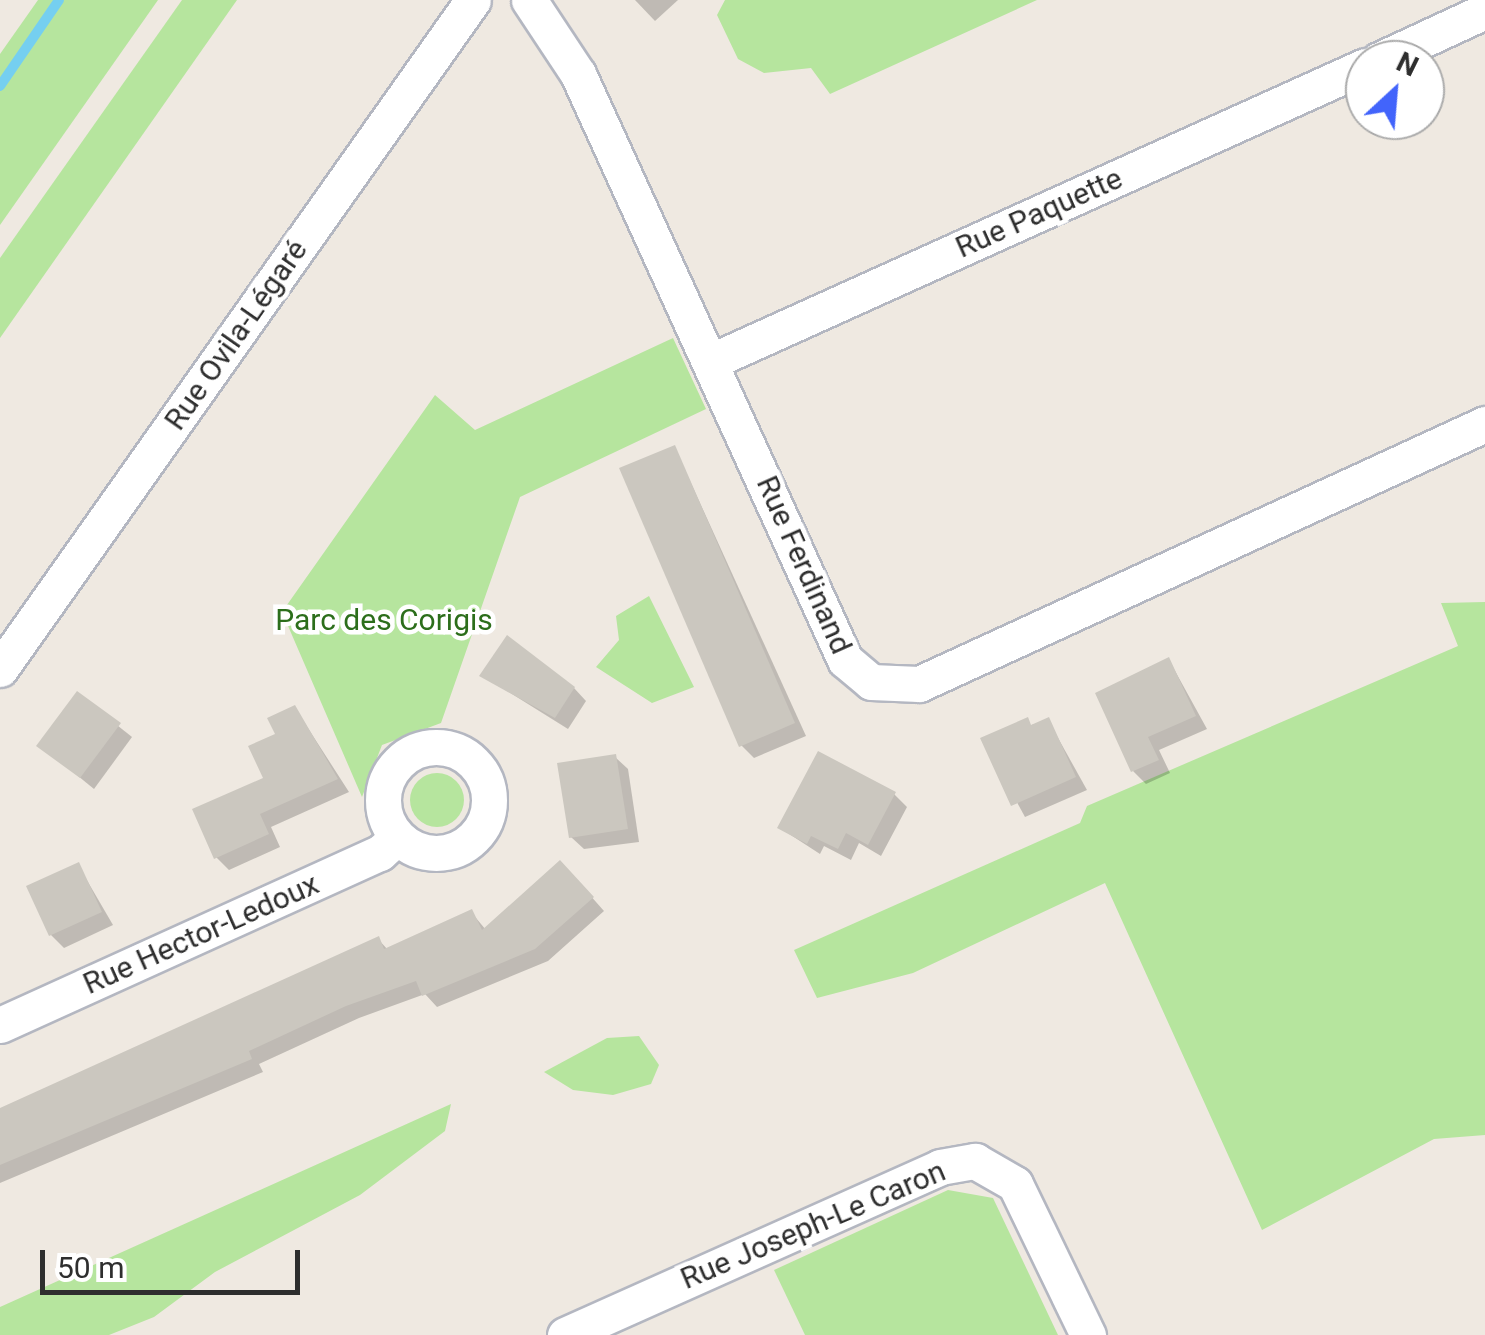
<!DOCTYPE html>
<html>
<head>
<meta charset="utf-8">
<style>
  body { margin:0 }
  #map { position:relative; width:1485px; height:1335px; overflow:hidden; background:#efe9e1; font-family:Roboto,sans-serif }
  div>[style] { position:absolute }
  .green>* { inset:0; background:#b6e59e }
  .round { border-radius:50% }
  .shadow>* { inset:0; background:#0003 }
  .stream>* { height:10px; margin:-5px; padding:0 5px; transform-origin:5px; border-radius:5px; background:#75cff0 }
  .building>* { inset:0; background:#cbc7bf }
  .roads { filter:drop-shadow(2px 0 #b4b7c1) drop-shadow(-2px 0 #b4b7c1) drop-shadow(0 2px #b4b7c1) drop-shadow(0 -2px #b4b7c1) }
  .minor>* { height:35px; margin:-17.5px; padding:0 17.5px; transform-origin:17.5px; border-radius:17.5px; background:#fff }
  .minor>.ring { margin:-17.5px; padding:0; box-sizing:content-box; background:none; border:35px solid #fff; border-radius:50% }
  span { translate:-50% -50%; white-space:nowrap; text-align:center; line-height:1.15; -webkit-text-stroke:9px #fff; paint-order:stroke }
  .street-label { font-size:30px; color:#2e2e2e }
  .park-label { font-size:30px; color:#2c6e1b }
  .north { position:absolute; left:1345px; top:40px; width:100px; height:100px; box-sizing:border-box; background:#fff; border:2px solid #ababab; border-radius:50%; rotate:26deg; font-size:28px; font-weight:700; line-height:40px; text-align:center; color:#2e2e2e }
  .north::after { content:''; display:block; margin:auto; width:35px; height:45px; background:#4264fb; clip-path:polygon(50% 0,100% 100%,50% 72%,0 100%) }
  .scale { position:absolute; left:40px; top:1250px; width:260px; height:45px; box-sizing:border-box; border:5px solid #2e2e2e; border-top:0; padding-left:12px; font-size:30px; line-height:35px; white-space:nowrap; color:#2e2e2e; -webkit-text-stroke:8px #fff; paint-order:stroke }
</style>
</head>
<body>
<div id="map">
  <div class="green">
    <i style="clip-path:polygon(38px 0,158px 0,0 225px,0 54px)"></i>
    <i style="clip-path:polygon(182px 0,237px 0,0 338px,0 258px)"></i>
    <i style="clip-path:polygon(725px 0,1037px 0,830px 94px,811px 68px,764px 73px,738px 59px,717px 15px)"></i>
    <i style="clip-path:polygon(673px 338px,706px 409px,520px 497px,441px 723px,382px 745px,362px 797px,282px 612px,435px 395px,475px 430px)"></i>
    <i style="clip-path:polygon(649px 596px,694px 687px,652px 703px,596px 667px,619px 640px,616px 616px)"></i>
    <i style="clip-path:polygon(1485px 602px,1485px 1135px,1434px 1139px,1262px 1230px,1105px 883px,913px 973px,817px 998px,794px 950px,1080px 823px,1087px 806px,1458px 646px,1441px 603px)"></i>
    <i class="round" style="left:410px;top:773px;width:54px;height:54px"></i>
    <i style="clip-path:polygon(639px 1036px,659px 1065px,651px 1084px,613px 1095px,573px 1090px,544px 1072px,607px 1038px)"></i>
    <i style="clip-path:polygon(451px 1104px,445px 1131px,360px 1195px,215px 1272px,154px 1317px,109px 1335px,0 1335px,0 1307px)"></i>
    <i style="clip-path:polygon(948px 1190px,993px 1198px,1058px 1335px,805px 1335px,774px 1270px)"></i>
  </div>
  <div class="shadow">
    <i style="clip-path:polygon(635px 0,678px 0,655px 21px)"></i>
    <i style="clip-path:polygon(675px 448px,806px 736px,754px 758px,741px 745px)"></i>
    <i style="clip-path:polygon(1169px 660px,1207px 729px,1159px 750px,1170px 773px,1146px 784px,1133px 771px)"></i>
    <i style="clip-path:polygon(483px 676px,574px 688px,586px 701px,568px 729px)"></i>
    <i style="clip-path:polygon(78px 694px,132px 737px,94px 789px,40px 745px)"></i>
    <i style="clip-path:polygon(295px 708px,349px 792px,271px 827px,280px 847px,229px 870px,216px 857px,266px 779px)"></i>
    <i style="clip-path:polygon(1048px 720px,1087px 790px,1025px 817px,983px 740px)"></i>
    <i style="clip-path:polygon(615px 757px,628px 769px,639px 842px,584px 849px,571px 837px)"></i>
    <i style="clip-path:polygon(894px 794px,907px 807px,881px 856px,859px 843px,851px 860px,824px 846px,820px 854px,780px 828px)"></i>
    <i style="clip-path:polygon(78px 865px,113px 925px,64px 948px,51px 935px)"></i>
    <i style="clip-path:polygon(573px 876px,604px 911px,548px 961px,437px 1007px,425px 994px,359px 1018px,259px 1064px,263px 1072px,0 1183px,0 1113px,378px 939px,388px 950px,471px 912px,486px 930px)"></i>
  </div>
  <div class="stream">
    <i style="left:0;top:86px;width:104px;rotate:-55.5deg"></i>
  </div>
  <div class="building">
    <i style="clip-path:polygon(675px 445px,795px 723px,739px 747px,619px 468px)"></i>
    <i style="clip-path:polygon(507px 635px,575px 687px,555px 718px,479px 676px)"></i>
    <i style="clip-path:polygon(1169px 657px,1196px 716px,1148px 737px,1159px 760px,1131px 772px,1095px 693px)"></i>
    <i style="clip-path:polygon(77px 691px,121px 723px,80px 778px,36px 746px)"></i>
    <i style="clip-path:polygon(295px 705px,338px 779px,260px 814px,269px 834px,214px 859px,192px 809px,263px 778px,248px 746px,275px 734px,267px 718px)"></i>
    <i style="clip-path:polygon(1028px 717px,1031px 725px,1049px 717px,1076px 777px,1011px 806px,980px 738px)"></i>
    <i style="clip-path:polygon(818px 751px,896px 792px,868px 845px,846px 833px,838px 849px,811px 836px,807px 844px,777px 828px)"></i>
    <i style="clip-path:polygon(616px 754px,628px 829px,569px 838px,557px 763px)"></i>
    <i style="clip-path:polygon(560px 860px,594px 897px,535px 949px,422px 996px,416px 981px,346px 1006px,249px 1051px,252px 1059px,0 1165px,0 1108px,379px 936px,384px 949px,472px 909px,482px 930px)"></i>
    <i style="clip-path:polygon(79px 862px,102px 912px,49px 936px,26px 886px)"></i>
  </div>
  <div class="roads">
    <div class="minor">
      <i style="left:529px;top:0;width:89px;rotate:56.5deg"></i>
      <i style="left:578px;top:74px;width:644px;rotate:65.5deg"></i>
      <i style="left:845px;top:660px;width:34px;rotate:40deg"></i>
      <i style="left:871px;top:682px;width:48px;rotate:2.4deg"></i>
      <i style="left:919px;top:684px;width:623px;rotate:-24.67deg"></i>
      <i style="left:1379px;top:60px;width:117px;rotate:-24.8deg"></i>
      <i style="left:714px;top:360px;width:714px;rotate:-24.3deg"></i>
      <i style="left:0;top:669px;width:819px;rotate:-54.74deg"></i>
      <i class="ring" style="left:383px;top:747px;width:71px;height:71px"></i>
      <i style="left:0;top:1025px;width:417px;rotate:-24.4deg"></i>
      <i style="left:380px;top:853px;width:23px;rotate:-43deg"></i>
      <i style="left:565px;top:1335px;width:411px;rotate:-24.1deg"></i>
      <i style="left:940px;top:1167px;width:36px;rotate:-10deg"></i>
      <i style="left:975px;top:1161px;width:46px;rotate:29.9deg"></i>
      <i style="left:1015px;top:1184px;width:168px;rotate:64.2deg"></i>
    </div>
  </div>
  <div class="street-label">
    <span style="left:1039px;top:213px;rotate:-24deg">Rue Paquette</span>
    <span style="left:236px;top:335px;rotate:-55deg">Rue Ovila-Légaré</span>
    <span style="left:804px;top:565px;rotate:66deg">Rue Ferdinand</span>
    <span style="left:201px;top:934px;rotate:-24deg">Rue Hector-Ledoux</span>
    <span style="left:813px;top:1225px;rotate:-23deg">Rue Joseph-Le Caron</span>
  </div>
  <div class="park-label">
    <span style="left:384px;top:620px">Parc des Corigis</span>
  </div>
  <div class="north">N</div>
  <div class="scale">50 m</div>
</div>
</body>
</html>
